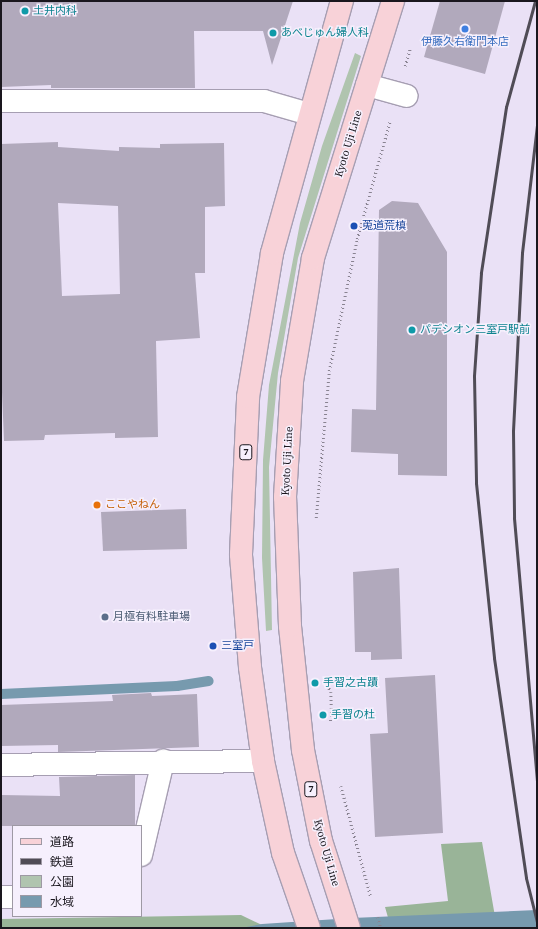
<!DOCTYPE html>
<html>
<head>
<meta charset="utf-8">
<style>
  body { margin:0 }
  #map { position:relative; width:538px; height:929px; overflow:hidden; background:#eae1f6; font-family:"Source Serif 4","Noto Sans JP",serif }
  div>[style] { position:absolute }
  .green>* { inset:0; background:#b0c4af }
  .forest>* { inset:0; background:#99b498 }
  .water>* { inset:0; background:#779aae }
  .stream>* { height:10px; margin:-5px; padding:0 5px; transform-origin:5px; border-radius:5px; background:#779aae }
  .building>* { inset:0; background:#b1a9bc }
  .path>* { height:2.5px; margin-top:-1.25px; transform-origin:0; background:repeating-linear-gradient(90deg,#898391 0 1px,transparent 0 4px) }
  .roads { filter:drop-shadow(1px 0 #a69eb2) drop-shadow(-1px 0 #a69eb2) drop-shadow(0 1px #a69eb2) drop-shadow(0 -1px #a69eb2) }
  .minor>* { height:22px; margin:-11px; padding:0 11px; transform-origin:11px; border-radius:11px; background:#fff }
  .major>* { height:22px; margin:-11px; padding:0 11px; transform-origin:11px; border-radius:11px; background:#f8d2d8 }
  .rail>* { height:3px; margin:-1.5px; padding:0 1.5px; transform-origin:1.5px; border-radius:1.5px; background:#504c56 }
  .dots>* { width:11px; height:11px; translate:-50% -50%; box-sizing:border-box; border:2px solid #f6f0fd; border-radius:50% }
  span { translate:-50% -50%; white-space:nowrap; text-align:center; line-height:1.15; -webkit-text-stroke:3px #f6f0fd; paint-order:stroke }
  .shield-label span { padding:1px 3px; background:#f6f0fd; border:1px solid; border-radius:3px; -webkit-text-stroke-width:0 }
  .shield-label { font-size:10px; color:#1a171e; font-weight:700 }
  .culture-label { font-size:11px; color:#0d838f }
  .left { translate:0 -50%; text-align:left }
  .shop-label { font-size:11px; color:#366cbe }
  .street-label { font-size:11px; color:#1a171e }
  .transit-label { font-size:11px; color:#164399 }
  .food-label { font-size:11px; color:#c56008 }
  .service-label { font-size:11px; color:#4e5e75 }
  .frame { position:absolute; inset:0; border:2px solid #1a171e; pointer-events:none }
  .legend { position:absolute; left:12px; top:825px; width:130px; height:92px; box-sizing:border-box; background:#f6f0fd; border:1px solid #9e99a4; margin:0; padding:5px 7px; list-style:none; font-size:12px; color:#1a171e }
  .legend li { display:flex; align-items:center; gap:8px; height:20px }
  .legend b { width:20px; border:1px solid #9e99a4 }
</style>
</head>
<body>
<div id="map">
  <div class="green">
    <i style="clip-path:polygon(355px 53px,361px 56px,298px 258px,278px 373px,269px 467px,272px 630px,266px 631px,262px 558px,263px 460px,269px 385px,300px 223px,322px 146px)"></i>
  </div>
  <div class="forest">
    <i style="clip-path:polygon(482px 842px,497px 928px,391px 928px,385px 907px,448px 901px,441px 844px)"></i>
    <i style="clip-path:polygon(241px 915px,262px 925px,260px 928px,1px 928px,1px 919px)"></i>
  </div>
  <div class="water">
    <i style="clip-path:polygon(537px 910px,537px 928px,241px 928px,262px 924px,352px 918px)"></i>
  </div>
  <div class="stream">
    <i style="left:1px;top:694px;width:176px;rotate:-2.6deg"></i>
    <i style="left:177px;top:686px;width:32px;rotate:-9deg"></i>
  </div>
  <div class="building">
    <i style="clip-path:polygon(1px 1px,293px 1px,272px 65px,263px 31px,194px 31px,195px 88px,51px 88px,51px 85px,1px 87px)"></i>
    <i style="clip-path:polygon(440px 1px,505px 1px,485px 74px,424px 57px)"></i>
    <i style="clip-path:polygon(evenodd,58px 142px,58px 147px,119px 151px,119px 147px,160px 148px,160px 144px,224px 143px,225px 206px,205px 207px,205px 273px,195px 273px,200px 338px,156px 341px,158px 437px,115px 438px,115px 433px,45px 435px,44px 440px,4px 441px,1px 368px,1px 144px,58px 142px,58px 203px,118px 206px,120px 294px,62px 296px,58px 203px)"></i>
    <i style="clip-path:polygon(392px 201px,418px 203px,447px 252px,447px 476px,398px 475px,398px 454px,351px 452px,352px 409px,376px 410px,379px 210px)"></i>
    <i style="clip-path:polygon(186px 509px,187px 549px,103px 551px,101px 512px)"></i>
    <i style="clip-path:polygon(399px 568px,402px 659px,371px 660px,371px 652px,355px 652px,353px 572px)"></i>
    <i style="clip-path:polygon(435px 675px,443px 833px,375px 837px,370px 734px,388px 733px,385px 678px)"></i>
    <i style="clip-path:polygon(151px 693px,152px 696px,197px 694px,199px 747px,58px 752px,58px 745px,1px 746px,1px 705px,113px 701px,112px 695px)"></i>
    <i style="clip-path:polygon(135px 775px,135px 826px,1px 826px,1px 795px,60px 796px,59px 777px)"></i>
  </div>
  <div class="path">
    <i style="left:405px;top:66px;width:18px;rotate:-74deg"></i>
    <i style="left:316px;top:518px;width:148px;rotate:-84.9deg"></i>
    <i style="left:329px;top:371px;width:135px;rotate:-78deg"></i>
    <i style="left:357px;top:239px;width:123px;rotate:-74.4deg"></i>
    <i style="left:326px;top:681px;width:12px;rotate:66deg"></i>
    <i style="left:331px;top:692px;width:24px;rotate:88deg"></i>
    <i style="left:332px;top:716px;width:7px;rotate:106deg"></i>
    <i style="left:341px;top:786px;width:115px;rotate:74.9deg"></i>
    <i style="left:378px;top:917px;width:11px;rotate:75deg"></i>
  </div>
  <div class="roads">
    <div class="minor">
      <i style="left:367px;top:85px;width:41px;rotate:15.4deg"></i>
      <i style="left:1px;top:101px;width:263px"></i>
      <i style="left:264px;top:101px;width:47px;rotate:16.1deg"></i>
      <i style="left:1px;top:765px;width:262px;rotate:-0.9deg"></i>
      <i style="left:141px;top:855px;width:97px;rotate:-76.8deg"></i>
      <i style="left:1px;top:897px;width:12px"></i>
    </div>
    <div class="major">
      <i style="left:309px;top:928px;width:79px;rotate:-109.1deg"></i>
      <i style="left:283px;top:853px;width:94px;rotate:-102.3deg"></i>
      <i style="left:263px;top:761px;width:95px;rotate:-97.9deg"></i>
      <i style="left:250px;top:667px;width:113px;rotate:-94.6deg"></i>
      <i style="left:241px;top:554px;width:157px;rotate:-87.4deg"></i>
      <i style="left:248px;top:397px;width:146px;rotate:-80.5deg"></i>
      <i style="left:272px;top:253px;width:262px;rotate:-74.5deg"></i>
      <i style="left:349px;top:928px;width:91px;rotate:-107.8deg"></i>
      <i style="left:321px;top:841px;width:93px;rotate:-101.2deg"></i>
      <i style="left:303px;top:750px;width:125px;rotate:-96deg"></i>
      <i style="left:290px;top:626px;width:129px;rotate:-92.2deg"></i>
      <i style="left:285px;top:497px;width:116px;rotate:-86.5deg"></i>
      <i style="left:292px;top:381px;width:125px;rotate:-80.3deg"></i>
      <i style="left:313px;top:258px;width:269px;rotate:-72.7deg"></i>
    </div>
  </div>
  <div class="rail">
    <i style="left:535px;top:1px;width:110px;rotate:105.3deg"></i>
    <i style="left:506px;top:107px;width:168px;rotate:98.6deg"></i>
    <i style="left:481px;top:273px;width:103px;rotate:93.9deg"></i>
    <i style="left:474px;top:376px;width:107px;rotate:88.9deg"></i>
    <i style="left:476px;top:483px;width:176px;rotate:84.1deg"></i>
    <i style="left:494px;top:658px;width:222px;rotate:81.7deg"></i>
    <i style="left:526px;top:878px;width:45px;rotate:76deg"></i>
    <i style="left:537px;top:125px;width:129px;rotate:96.7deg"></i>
    <i style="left:522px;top:253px;width:178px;rotate:92.9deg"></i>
    <i style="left:513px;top:431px;width:87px;rotate:89.3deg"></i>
    <i style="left:514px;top:518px;width:264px;rotate:85deg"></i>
  </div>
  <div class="dots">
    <i style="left:25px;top:11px;background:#0f9aa8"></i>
    <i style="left:465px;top:29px;background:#3f7fe0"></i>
    <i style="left:273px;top:33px;background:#0f9aa8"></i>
    <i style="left:354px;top:226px;background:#1a4fb4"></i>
    <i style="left:412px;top:330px;background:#0f9aa8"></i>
    <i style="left:97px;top:505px;background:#e8710a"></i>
    <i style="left:105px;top:617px;background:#5c6f8a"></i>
    <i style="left:213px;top:646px;background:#1a4fb4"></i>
    <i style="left:315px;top:683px;background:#0f9aa8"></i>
    <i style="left:323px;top:715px;background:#0f9aa8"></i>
  </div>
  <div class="shield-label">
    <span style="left:246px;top:452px">7</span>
    <span style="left:311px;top:789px">7</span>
  </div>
  <div class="culture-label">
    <span class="left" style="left:33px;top:11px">土井内科</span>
    <span class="left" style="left:281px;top:33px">あべじゅん婦人科</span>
    <span class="left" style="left:420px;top:330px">パデシオン三室戸駅前</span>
    <span class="left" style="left:323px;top:683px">手習之古蹟</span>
    <span class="left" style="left:331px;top:715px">手習の杜</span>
  </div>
  <div class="shop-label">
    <span style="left:465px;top:42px">伊藤久右衛門本店</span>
  </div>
  <div class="street-label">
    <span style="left:349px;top:144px;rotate:-73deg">Kyoto Uji Line</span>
    <span style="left:288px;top:461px;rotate:-87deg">Kyoto Uji Line</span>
    <span style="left:326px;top:853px;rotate:74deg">Kyoto Uji Line</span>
  </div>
  <div class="transit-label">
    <span class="left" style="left:362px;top:226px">莵道荒槙</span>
    <span class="left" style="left:221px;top:646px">三室戸</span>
  </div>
  <div class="food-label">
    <span class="left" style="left:105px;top:505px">ここやねん</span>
  </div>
  <div class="service-label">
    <span class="left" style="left:113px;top:617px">月極有料駐車場</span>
  </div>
  <div class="frame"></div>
  <ul class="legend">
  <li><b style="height:5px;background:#f8d2d8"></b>道路</li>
  <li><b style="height:5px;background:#504c56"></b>鉄道</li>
  <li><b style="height:11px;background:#b0c4af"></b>公園</li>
  <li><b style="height:11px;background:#779aae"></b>水域</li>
  </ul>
</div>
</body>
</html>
